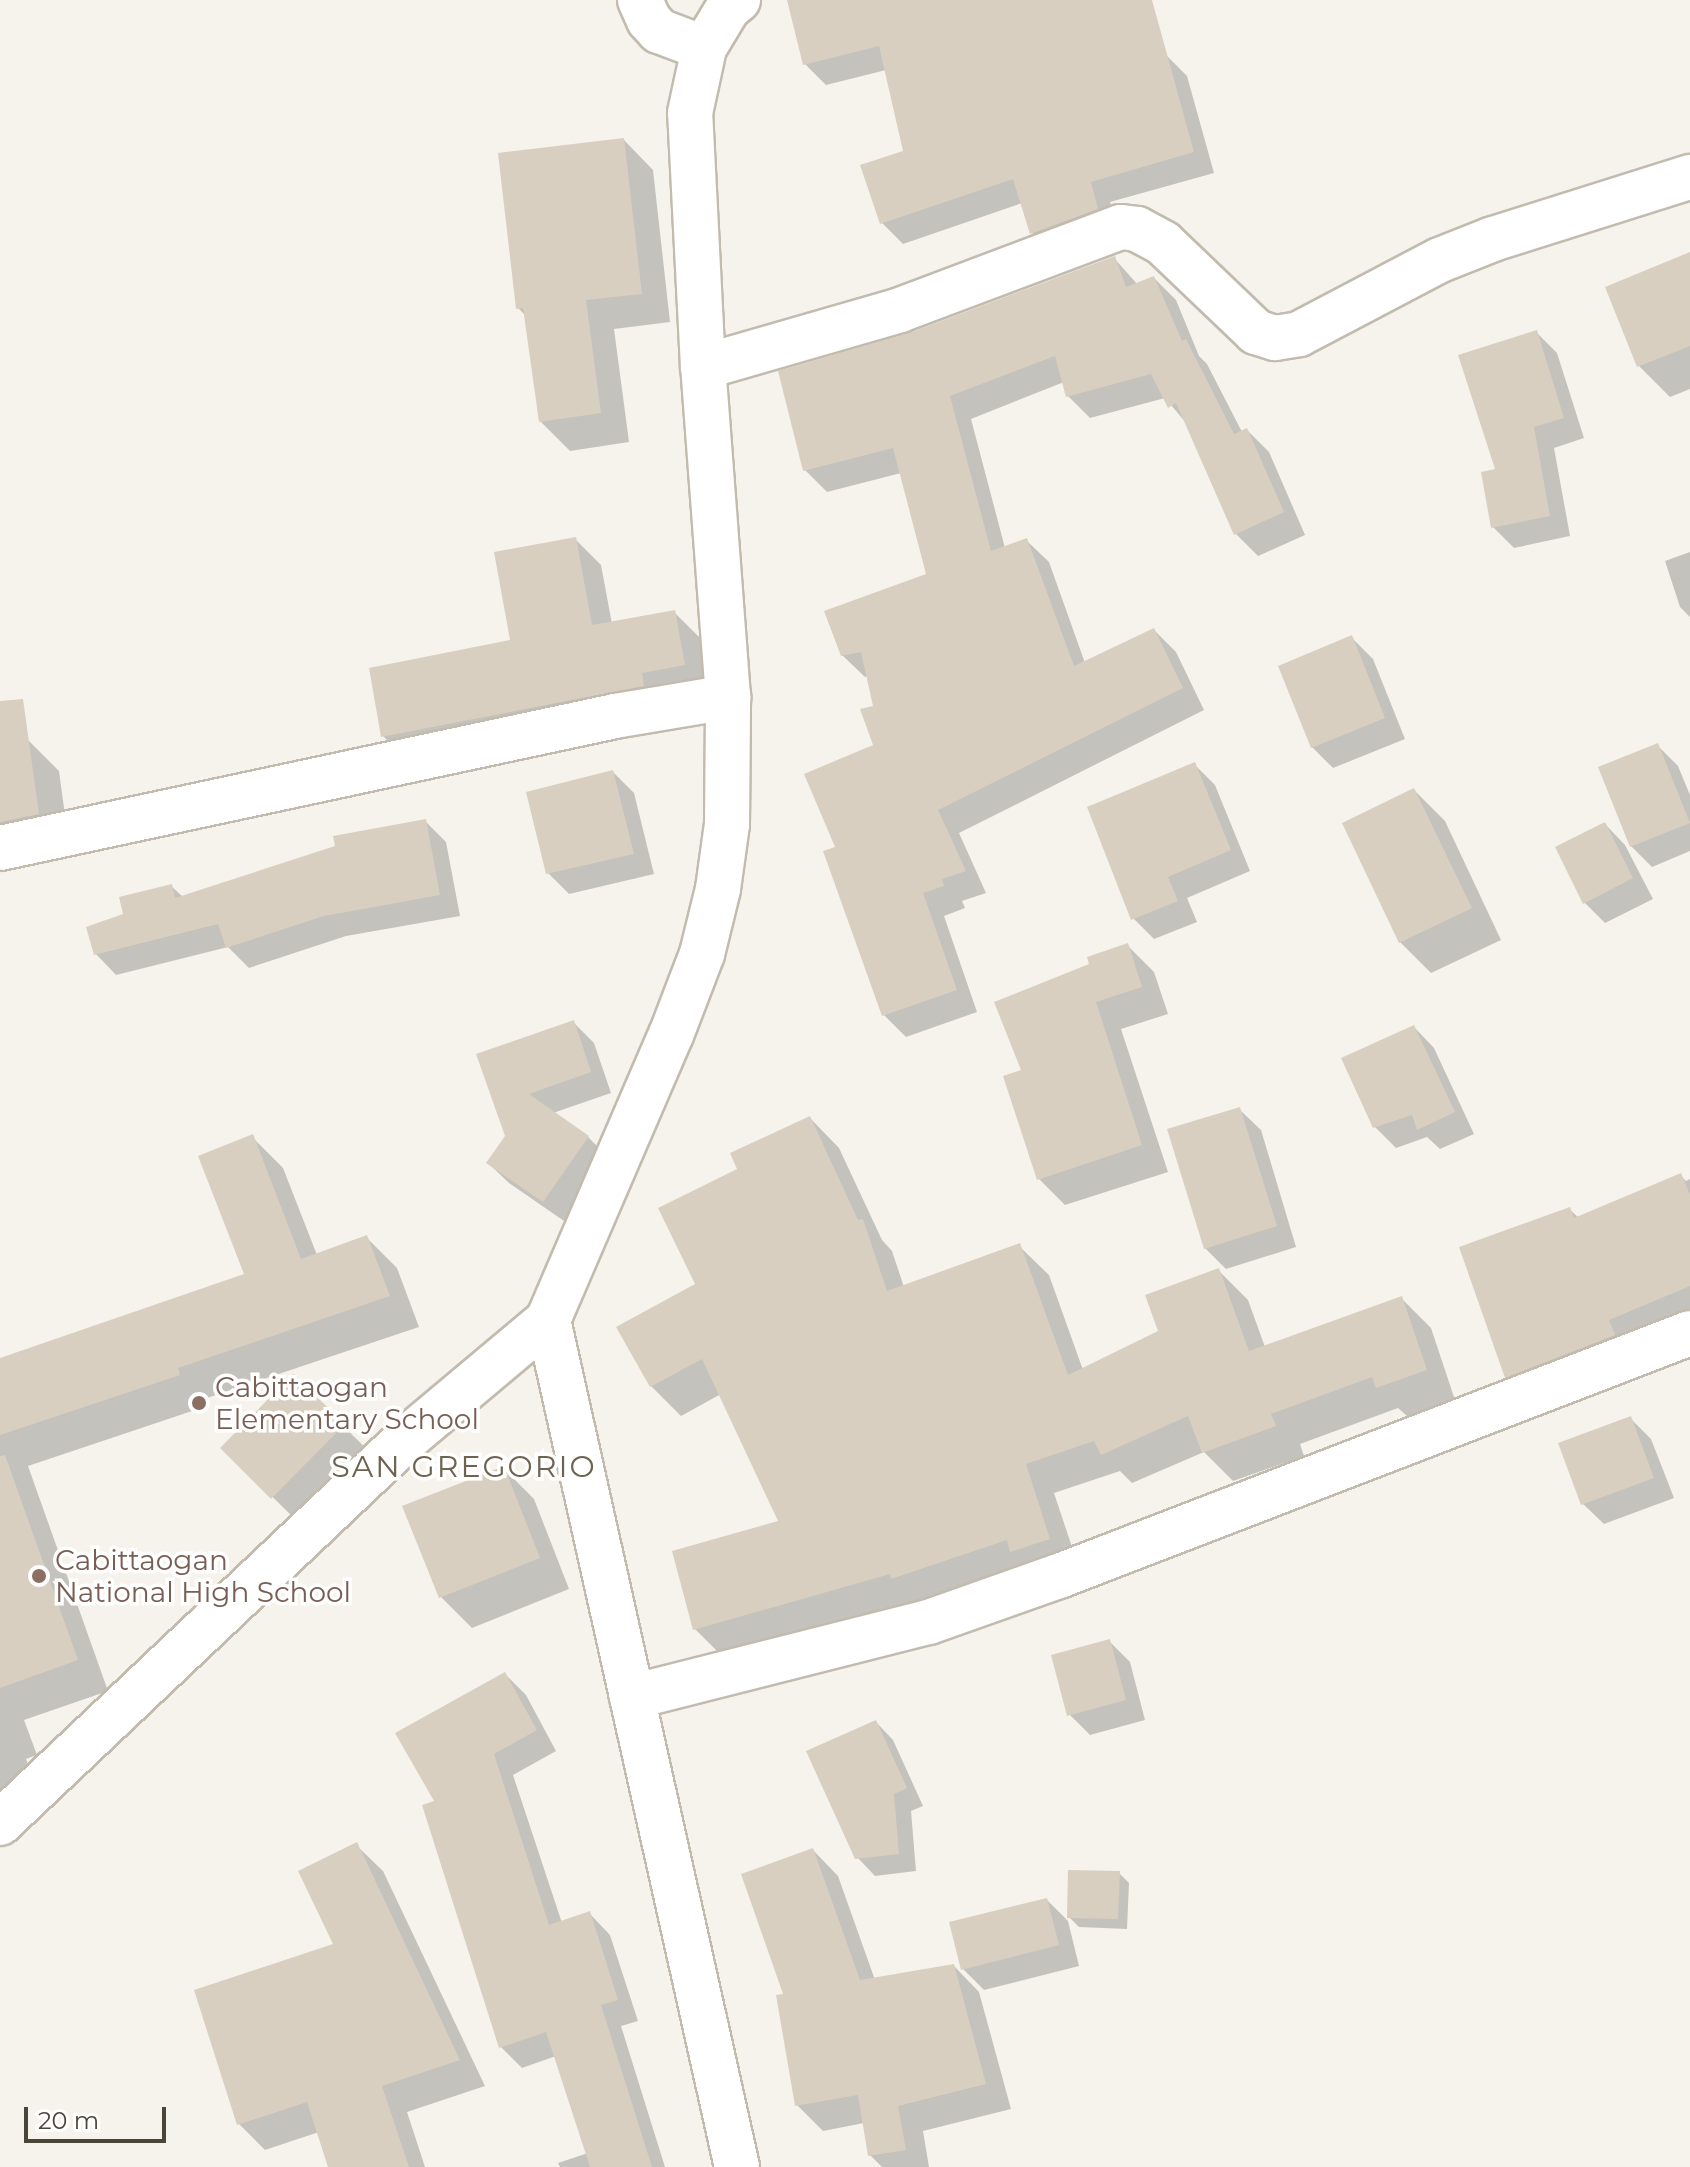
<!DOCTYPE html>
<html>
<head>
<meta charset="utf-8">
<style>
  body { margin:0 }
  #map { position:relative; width:1690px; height:2167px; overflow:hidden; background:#f6f3ec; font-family:Montserrat,sans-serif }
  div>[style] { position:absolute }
  .shadow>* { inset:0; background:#0003 }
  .building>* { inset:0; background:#d8cfc1 }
  .roads { filter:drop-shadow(2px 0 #c2bbae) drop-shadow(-2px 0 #c2bbae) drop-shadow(0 2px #c2bbae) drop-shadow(0 -2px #c2bbae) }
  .minor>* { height:44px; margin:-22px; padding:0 22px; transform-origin:22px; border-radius:22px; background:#fff }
  .dots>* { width:22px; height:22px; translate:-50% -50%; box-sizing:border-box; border:4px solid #fff; border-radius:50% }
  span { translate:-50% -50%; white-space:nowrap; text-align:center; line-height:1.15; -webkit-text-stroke:7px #fff; paint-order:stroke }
  .education-label { font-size:28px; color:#785e54 }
  .left { translate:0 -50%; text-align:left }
  .neighbourhood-label { font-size:30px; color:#6e6250; letter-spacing:2px }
  .scale { position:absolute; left:24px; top:2107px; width:142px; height:36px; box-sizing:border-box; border:4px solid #4b4439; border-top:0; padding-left:10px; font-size:24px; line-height:28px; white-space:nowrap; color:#4b4439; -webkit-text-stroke:6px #fff; paint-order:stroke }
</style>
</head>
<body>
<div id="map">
  <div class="shadow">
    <i style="clip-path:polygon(789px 0,1151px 0,1165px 54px,1187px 76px,1214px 173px,1110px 202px,1118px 230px,1053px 254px,1032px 233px,1022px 203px,903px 244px,882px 223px,906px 152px,886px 70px,826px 85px,805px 64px)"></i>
    <i style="clip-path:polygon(624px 140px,653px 170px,670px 322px,614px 329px,629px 442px,570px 451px,541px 422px,526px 316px,518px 308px)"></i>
    <i style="clip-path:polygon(1690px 255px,1690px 389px,1670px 397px,1639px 366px)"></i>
    <i style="clip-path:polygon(1114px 258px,1138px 285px,1154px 278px,1176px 300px,1199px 356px,1207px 364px,1242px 432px,1247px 430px,1269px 452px,1305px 535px,1258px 556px,1235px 533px,1187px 424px,1165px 398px,1090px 418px,1068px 396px,1064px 382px,971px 419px,1005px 548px,1026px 540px,1049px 562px,1085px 663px,1154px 630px,1176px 652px,1204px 710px,959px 833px,986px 893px,962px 901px,965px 908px,944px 916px,977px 1012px,906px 1037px,884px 1015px,837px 848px,876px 746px,875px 708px,868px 676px,865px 677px,842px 655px,929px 575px,901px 473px,827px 492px,805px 470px,909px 335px)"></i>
    <i style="clip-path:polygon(1536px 332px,1557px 353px,1584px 438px,1554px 448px,1570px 536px,1514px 548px,1493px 527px)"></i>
    <i style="clip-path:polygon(575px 539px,601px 565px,612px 624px,674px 612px,700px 638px,710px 691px,409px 762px,383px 736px,512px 642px)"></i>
    <i style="clip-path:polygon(1690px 552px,1690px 617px,1680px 607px,1665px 561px)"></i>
    <i style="clip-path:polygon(1352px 638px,1373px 659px,1405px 739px,1333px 768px,1312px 747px)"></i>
    <i style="clip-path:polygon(28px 740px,59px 771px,69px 845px,0 862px,0 744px)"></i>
    <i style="clip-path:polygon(1657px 745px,1678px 766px,1690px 795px,1690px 851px,1652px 867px,1631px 846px)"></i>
    <i style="clip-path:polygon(1194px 764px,1215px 785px,1250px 871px,1187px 898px,1197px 922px,1154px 939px,1133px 918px)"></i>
    <i style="clip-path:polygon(613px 772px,634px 793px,654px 874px,569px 894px,548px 873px)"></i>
    <i style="clip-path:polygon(1414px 790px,1445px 821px,1501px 940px,1431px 973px,1400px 942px)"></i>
    <i style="clip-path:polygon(425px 821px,446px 842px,460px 916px,346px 936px,249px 968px,228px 947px,116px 975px,96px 954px,126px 916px,171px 886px,183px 897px)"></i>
    <i style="clip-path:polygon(1605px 824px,1625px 845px,1653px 899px,1605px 923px,1584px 902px)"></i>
    <i style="clip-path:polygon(1127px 945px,1154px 972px,1168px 1014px,1121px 1029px,1168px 1172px,1065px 1205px,1039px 1179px,1024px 1071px,1091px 965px)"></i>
    <i style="clip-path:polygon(573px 1022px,594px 1043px,611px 1093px,553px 1113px,588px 1137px,609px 1158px,564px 1221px,509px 1183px,488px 1163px,507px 1136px,478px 1055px)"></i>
    <i style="clip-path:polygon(1414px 1027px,1434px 1048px,1474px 1134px,1440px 1149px,1427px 1137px,1396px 1148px,1375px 1127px)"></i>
    <i style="clip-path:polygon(1240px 1110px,1261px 1130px,1296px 1247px,1226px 1269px,1205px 1248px)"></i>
    <i style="clip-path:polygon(810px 1118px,839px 1148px,882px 1240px,892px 1251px,904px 1287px,1019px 1246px,1049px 1275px,1083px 1370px,1160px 1332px,1218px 1270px,1248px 1300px,1265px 1347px,1401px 1298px,1431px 1328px,1455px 1400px,1407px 1416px,1398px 1408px,1300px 1444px,1304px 1456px,1233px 1481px,1204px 1452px,1132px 1483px,1120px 1471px,1054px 1493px,1079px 1568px,725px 1659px,695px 1629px,780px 1522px,721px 1394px,681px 1416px,651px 1386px,698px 1284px,740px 1170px)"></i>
    <i style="clip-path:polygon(252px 1137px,283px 1168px,317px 1255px,366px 1237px,397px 1268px,419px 1327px,207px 1398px,210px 1405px,28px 1466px,108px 1691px,24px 1720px,37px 1755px,26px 1759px,41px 1799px,0 1815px,0 1359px,246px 1275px)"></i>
    <i style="clip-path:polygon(1680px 1175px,1686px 1181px,1690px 1179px,1690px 1322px,1532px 1402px,1507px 1376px,1569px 1209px,1579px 1218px)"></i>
    <i style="clip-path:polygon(293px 1377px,374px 1456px,304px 1528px,223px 1448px)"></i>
    <i style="clip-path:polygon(1630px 1418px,1651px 1439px,1674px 1498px,1604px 1524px,1583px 1504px)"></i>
    <i style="clip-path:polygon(503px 1468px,534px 1499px,569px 1589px,472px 1628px,441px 1597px)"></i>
    <i style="clip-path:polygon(1109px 1641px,1130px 1662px,1145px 1720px,1090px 1735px,1069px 1714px)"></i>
    <i style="clip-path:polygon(505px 1674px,526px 1695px,556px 1751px,513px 1775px,562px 1923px,590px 1914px,610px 1935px,638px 2021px,621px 2026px,665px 2167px,560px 2167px,558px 2163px,588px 2153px,556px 2056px,522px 2068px,501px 2047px,437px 1802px)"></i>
    <i style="clip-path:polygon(876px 1722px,893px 1740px,923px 1806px,911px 1811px,916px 1871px,875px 1876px,857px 1857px)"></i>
    <i style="clip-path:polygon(356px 1845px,383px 1871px,485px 2086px,407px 2112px,425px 2167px,331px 2167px,319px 2132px,265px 2150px,239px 2124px,335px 1945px)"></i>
    <i style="clip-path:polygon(813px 1850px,838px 1876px,875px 1980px,954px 1966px,979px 1992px,1011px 2109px,923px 2131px,929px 2167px,882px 2167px,870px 2155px,864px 2123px,823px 2131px,797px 2105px,786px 1995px)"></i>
    <i style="clip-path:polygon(1119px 1873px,1129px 1883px,1127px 1929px,1079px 1927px,1069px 1917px)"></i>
    <i style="clip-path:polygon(1047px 1900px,1068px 1921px,1079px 1966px,984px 1990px,963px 1969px)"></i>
  </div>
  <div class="building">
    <i style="clip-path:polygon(787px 0,1152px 0,1194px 152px,1091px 182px,1098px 209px,1030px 234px,1013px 179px,880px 224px,860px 165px,903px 151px,879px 46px,803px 65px)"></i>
    <i style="clip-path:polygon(624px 138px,642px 294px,586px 300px,601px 413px,539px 422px,523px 308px,516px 309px,498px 153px)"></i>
    <i style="clip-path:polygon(1690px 252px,1690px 346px,1637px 367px,1605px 287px)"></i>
    <i style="clip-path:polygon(1115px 256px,1126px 287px,1154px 276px,1182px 341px,1186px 339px,1234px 434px,1247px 428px,1284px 512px,1234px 535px,1176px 403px,1168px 408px,1151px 374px,1066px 397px,1055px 356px,950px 396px,991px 551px,1027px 538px,1074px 666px,1154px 628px,1183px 688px,938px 810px,966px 871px,942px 879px,944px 886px,923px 893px,957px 990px,882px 1016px,823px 851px,835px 847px,804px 774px,873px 745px,860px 709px,873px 706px,861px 652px,841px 656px,824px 611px,926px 574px,893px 448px,803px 471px,778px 371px,909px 333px)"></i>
    <i style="clip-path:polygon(1537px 330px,1564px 418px,1534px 427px,1550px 516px,1491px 528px,1481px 472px,1495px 469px,1458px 355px)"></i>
    <i style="clip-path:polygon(576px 537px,592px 625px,675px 610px,685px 665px,642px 673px,644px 686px,381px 737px,369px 668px,510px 640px,494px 552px)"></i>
    <i style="clip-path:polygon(1352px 635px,1385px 718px,1311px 748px,1278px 666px)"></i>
    <i style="clip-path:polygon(23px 699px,39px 814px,0 822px,0 701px)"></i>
    <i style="clip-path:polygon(1658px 743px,1690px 823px,1630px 847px,1598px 767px)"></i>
    <i style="clip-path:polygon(1195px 762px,1231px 850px,1168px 877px,1178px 901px,1131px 920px,1087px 807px)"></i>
    <i style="clip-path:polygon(613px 770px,634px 854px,546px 874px,526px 792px)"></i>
    <i style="clip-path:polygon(1414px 788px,1472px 908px,1399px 943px,1342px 823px)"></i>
    <i style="clip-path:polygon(426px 819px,440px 895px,324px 916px,226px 948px,218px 924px,94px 955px,86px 927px,123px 914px,119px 897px,172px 884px,175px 898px,335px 846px,333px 836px)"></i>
    <i style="clip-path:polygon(1605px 822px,1633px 878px,1583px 904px,1555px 847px)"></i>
    <i style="clip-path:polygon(1128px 943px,1142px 987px,1096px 1002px,1142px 1145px,1037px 1180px,1003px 1076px,1021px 1070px,994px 1002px,1089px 964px,1087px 957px)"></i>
    <i style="clip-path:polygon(574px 1020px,591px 1072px,529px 1094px,589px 1136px,543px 1202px,486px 1163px,505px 1136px,476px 1054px)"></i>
    <i style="clip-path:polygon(1414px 1025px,1455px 1112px,1417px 1130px,1412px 1115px,1373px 1128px,1341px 1058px)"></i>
    <i style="clip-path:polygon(1240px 1107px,1277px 1226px,1204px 1249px,1167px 1129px)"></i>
    <i style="clip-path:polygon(810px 1116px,858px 1220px,863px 1219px,887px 1291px,1020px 1243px,1068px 1375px,1158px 1331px,1145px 1295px,1219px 1268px,1249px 1351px,1402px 1296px,1427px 1370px,1376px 1388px,1372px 1377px,1271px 1414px,1276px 1426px,1202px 1453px,1188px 1416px,1101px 1455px,1094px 1441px,1026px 1464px,1050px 1539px,1010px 1552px,1007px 1540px,891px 1579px,890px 1574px,693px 1630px,672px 1551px,778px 1521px,702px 1359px,650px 1387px,616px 1327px,695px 1284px,658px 1208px,737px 1169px,730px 1153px)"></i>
    <i style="clip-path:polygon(253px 1134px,301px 1259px,367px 1235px,390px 1296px,178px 1368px,180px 1375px,0 1435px,0 1358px,244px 1274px,198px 1156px)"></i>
    <i style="clip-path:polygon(1681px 1173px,1690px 1195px,1690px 1286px,1609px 1320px,1615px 1335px,1505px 1378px,1459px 1247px,1570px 1207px,1574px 1218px)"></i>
    <i style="clip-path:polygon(293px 1374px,345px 1424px,271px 1499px,220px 1448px)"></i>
    <i style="clip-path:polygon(1631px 1416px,1654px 1478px,1581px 1505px,1558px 1443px)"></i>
    <i style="clip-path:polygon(5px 1455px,78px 1660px,0 1688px,0 1456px)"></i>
    <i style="clip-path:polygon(504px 1466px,540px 1558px,439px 1598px,402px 1506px)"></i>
    <i style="clip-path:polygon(1110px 1639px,1126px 1700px,1067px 1716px,1051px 1655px)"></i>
    <i style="clip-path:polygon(505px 1672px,537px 1730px,494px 1754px,549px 1925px,590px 1911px,618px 2000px,601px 2005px,652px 2167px,590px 2167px,546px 2032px,499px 2048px,422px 1805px,434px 1801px,395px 1733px)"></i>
    <i style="clip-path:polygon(876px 1720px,907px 1788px,894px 1794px,899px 1854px,855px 1859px,806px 1751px)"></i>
    <i style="clip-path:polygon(357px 1842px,460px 2060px,382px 2086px,409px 2167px,328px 2167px,307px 2102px,237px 2125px,194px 1990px,333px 1944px,298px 1871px)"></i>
    <i style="clip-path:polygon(813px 1848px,860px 1980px,954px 1964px,986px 2084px,898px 2106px,906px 2150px,868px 2156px,858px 2095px,795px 2106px,776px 1995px,783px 1994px,741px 1874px)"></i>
    <i style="clip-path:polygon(1068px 1870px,1120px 1871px,1118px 1919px,1067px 1918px)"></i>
    <i style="clip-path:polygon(1047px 1898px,1059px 1945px,961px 1970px,949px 1922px)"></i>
  </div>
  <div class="roads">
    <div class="minor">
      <i style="left:640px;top:0;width:22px;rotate:66deg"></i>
      <i style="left:649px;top:20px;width:15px;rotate:48deg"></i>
      <i style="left:659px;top:31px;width:48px;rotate:20.7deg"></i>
      <i style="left:703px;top:367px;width:205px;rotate:-16.1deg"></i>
      <i style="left:900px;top:310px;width:236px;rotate:-20.6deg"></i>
      <i style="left:1121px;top:227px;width:16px;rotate:7deg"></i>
      <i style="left:1137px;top:229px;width:30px;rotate:28deg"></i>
      <i style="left:1163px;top:243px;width:129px;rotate:43.7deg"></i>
      <i style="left:1256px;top:332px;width:20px;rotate:18deg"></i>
      <i style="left:1275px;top:338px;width:24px;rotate:-9deg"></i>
      <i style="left:1299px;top:334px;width:159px;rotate:-27.7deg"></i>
      <i style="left:1440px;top:260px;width:57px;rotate:-21.6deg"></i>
      <i style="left:1493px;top:239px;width:207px;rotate:-17.5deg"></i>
      <i style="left:0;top:848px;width:629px;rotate:-12.11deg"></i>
      <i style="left:615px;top:716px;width:115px;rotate:-9.5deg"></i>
      <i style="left:548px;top:1320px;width:868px;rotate:77.42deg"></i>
      <i style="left:632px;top:1697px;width:306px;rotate:-14.2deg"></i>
      <i style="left:929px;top:1622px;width:138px;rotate:-19.5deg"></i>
      <i style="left:1059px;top:1576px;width:676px;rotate:-21.06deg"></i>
      <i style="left:0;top:1823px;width:556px;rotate:-43.4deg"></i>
      <i style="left:404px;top:1441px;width:188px;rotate:-40deg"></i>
      <i style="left:548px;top:1320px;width:310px;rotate:-66.7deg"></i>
      <i style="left:671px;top:1035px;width:87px;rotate:-69.1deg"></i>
      <i style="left:702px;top:954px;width:67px;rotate:-76.2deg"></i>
      <i style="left:718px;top:889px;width:66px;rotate:-82.1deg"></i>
      <i style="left:727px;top:824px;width:127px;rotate:-89.5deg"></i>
      <i style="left:728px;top:697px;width:331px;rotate:-94.3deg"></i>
      <i style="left:703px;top:367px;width:254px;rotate:-92.9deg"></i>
      <i style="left:690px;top:113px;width:66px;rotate:-77.8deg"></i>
      <i style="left:704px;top:48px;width:47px;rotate:-59deg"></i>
      <i style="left:728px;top:8px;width:13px;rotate:-39deg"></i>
    </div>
  </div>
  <div class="dots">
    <i style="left:199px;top:1403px;background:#8d6e63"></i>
    <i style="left:39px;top:1576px;background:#8d6e63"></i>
  </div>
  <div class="education-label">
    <span class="left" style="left:215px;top:1403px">Cabittaogan<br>Elementary School</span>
    <span class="left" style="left:55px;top:1576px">Cabittaogan<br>National High School</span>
  </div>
  <div class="neighbourhood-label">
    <span style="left:464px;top:1467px">SAN GREGORIO</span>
  </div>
  <div class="scale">20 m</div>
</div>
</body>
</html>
